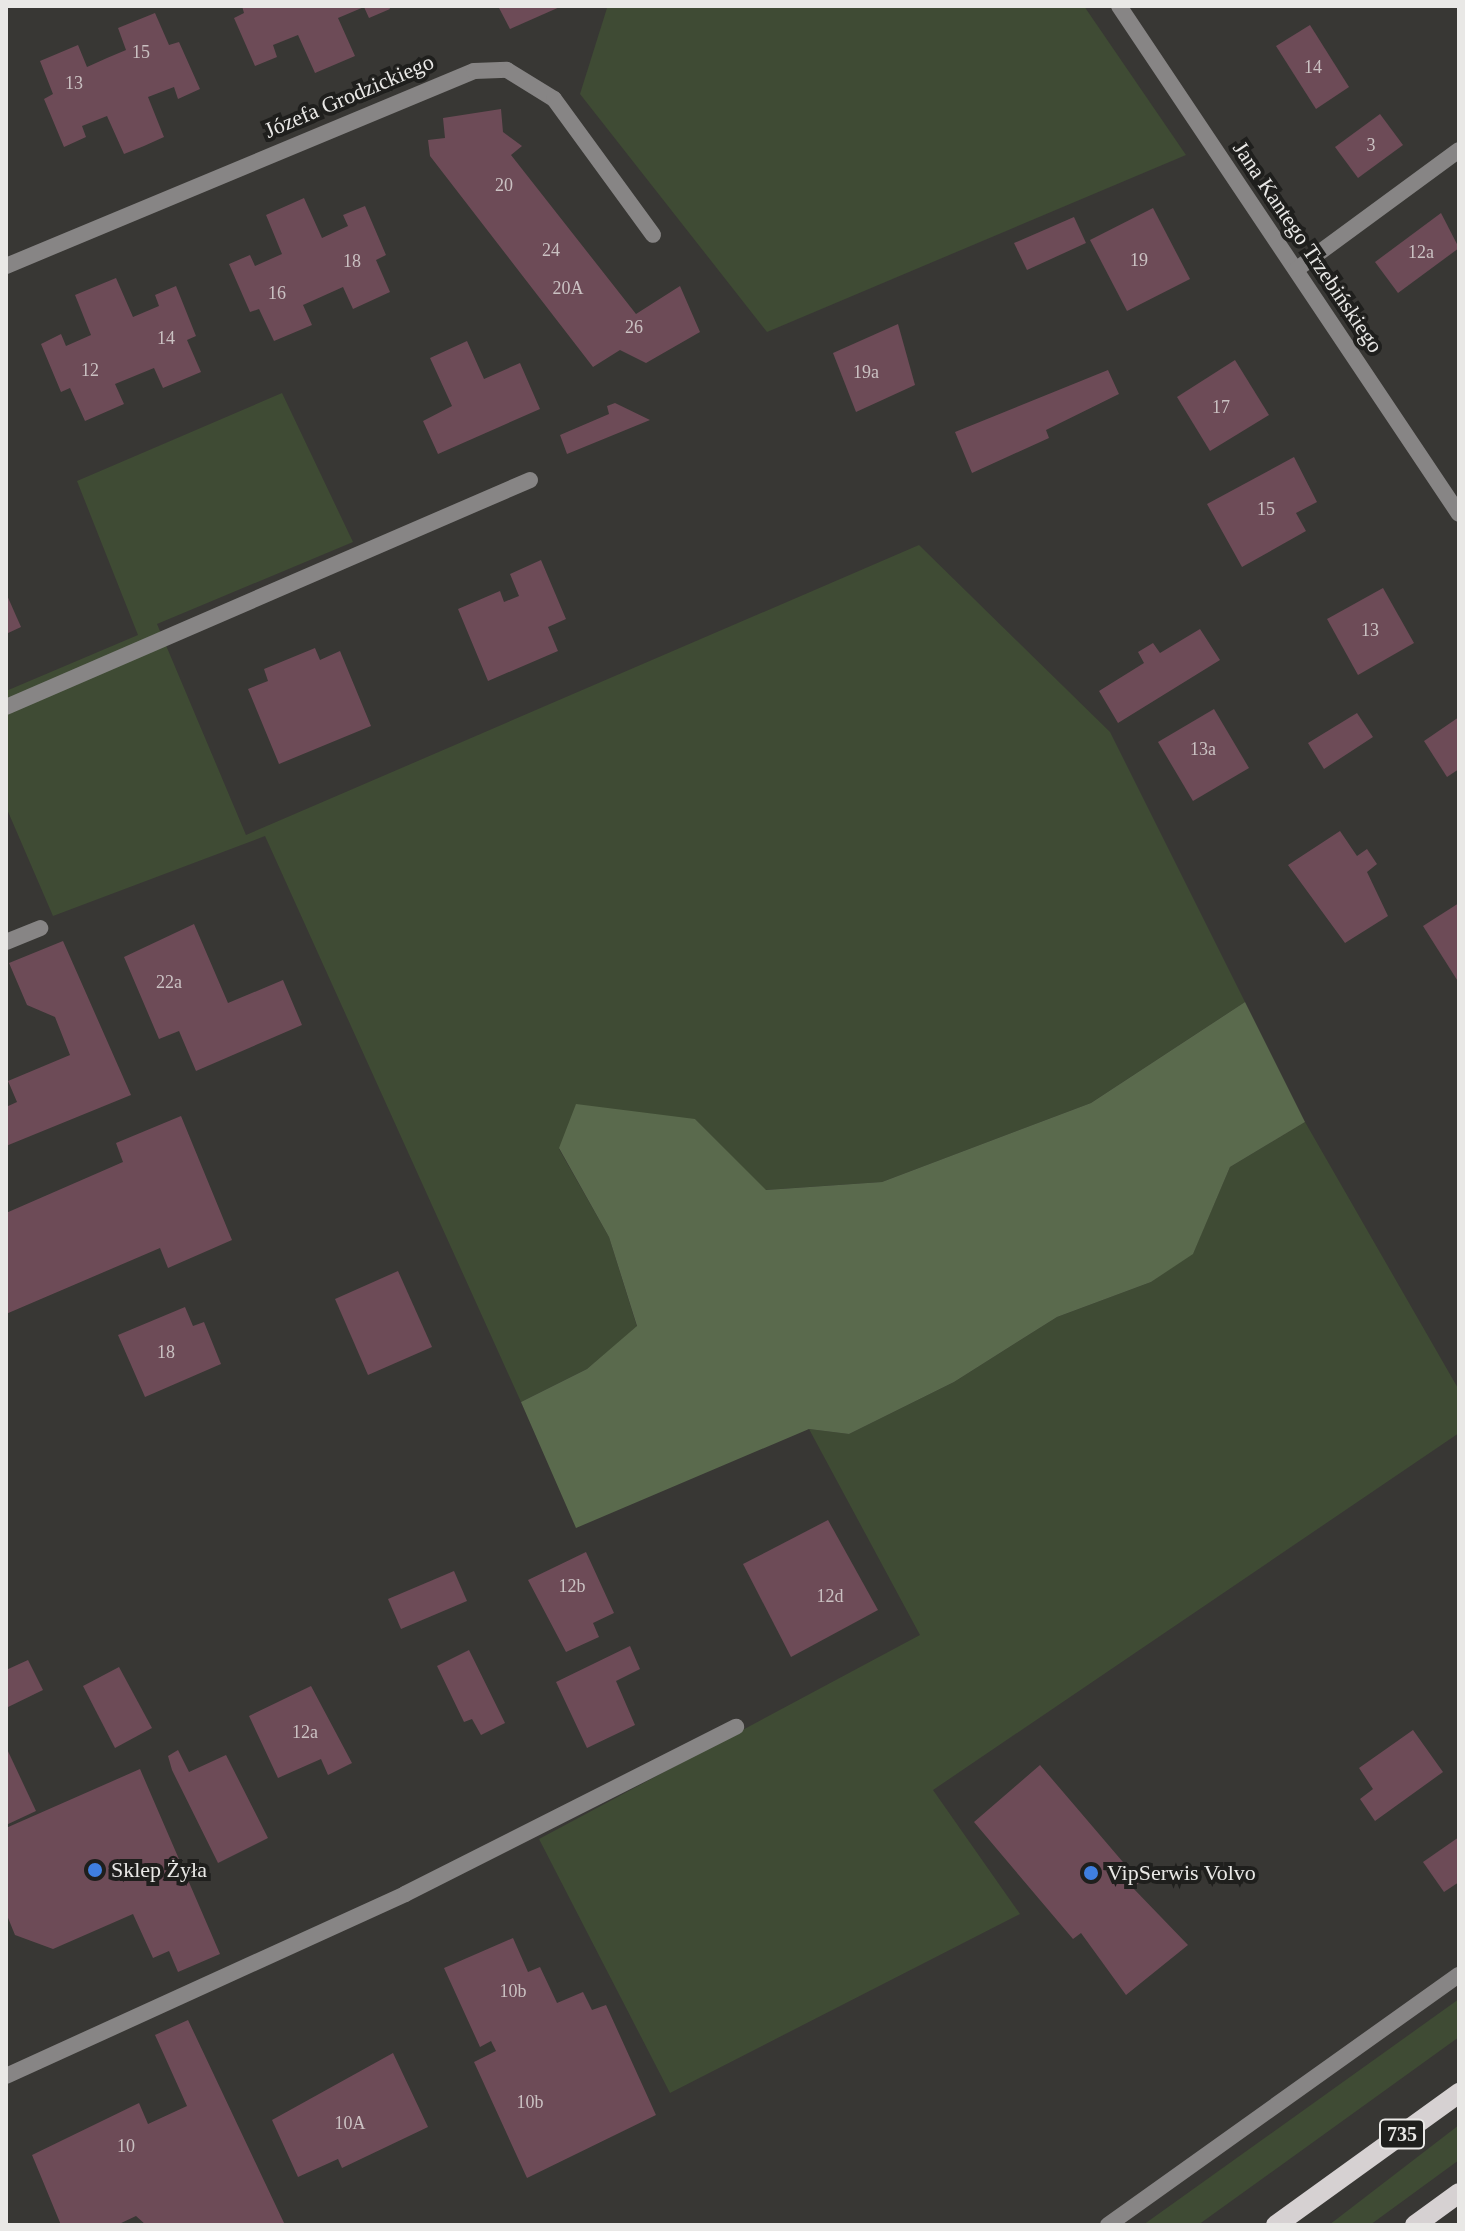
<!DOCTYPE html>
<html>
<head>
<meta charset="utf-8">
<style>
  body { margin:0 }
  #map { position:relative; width:1465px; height:2231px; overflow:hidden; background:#383734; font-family:Georgia,serif }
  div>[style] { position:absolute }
  .green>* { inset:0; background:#3f4b34 }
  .forest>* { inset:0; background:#5a6a4d }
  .building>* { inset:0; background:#6d4b57 }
  .lane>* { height:16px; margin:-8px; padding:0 8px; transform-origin:8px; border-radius:8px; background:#878585 }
  .street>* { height:16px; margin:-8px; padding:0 8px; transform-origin:8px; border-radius:8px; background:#878585 }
  .primary>* { height:20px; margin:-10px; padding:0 10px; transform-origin:10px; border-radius:10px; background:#d6d1d2 }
  .dots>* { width:22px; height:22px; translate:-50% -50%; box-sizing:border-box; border:4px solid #1f1f1d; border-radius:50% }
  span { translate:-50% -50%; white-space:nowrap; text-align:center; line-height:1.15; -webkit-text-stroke:8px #1f1f1d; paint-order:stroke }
  .number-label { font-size:18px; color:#cac1c2 }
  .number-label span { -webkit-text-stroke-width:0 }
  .shield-label span { padding:2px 6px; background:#1f1f1d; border:2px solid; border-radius:6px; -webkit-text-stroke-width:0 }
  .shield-label { font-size:20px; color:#e9e8e6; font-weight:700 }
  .street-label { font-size:22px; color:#e9e8e6 }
  .poi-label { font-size:22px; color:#e9e8e6 }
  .left { translate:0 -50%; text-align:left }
  .frame { position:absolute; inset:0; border:8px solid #e9e8e6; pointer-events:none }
</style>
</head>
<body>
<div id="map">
  <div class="green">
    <i style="clip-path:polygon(1084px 6px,1186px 155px,767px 332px,580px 94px,607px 8px)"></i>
    <i style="clip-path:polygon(282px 393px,353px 542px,157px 624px,246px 835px,919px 545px,1110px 732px,1245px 1002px,1091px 1103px,882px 1182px,765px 1190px,695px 1119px,559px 1149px,609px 1237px,637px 1327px,587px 1369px,521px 1402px,265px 836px,53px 916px,6px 807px,6px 691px,138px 635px,77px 481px)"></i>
    <i style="clip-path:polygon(1305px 1122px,1459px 1390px,1459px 1433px,933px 1790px,1020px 1914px,670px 2093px,539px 1839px,920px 1635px,809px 1429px,849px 1434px,954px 1382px,1057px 1317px,1151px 1282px,1193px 1253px,1230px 1167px)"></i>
    <i style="clip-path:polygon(1459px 1999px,1459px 2037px,1198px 2225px,1143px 2225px)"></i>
    <i style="clip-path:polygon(1459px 2125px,1459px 2160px,1370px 2225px,1329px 2225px)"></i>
  </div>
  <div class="forest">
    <i style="clip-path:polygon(1245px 1002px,1305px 1122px,1230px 1167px,1193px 1254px,1151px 1282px,1057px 1317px,954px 1382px,849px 1434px,809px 1429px,576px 1528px,521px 1402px,587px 1369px,637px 1326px,609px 1237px,559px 1148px,576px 1104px,695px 1119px,766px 1190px,882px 1182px,1091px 1103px)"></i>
  </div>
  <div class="building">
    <i style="clip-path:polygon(242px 6px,389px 6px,390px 9px,369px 18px,364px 7px,338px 18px,355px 56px,315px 73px,298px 35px,273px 45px,277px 57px,255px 66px,234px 18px,244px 13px)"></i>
    <i style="clip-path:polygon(498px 6px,562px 6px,510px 29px)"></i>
    <i style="clip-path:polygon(155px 13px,169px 45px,179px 42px,200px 89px,178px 99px,174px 87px,148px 97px,164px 137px,144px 146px,124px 154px,107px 116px,82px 126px,86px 137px,64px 147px,44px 99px,53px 94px,40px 61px,78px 45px,87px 67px,107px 58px,126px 50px,118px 28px)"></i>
    <i style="clip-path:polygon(1310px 25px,1349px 87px,1316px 109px,1276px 46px)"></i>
    <i style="clip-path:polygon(501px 109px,503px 132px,522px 146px,511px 155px,636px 314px,680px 286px,700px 332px,646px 363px,620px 350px,593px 367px,430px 156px,428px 140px,445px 138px,443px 118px)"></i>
    <i style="clip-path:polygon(1380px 114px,1403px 145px,1358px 178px,1335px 147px)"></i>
    <i style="clip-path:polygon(304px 198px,322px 238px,348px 226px,343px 215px,365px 206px,386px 255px,376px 260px,390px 292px,353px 309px,343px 287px,303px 305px,312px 325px,274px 341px,259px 309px,250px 312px,229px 264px,250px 255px,255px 266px,282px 254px,266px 215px)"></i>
    <i style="clip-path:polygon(1153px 208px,1190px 279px,1127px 311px,1090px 240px)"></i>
    <i style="clip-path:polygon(1441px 213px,1459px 248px,1398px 293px,1375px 262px)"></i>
    <i style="clip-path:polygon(1074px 217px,1086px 243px,1027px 270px,1014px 243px)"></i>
    <i style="clip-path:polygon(116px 278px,133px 317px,159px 306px,155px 295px,176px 286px,196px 336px,187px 340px,201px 372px,163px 388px,154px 368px,115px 384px,124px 404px,85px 421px,70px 388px,61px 392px,41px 344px,61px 334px,66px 346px,91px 335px,75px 295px)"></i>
    <i style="clip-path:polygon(898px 324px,915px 385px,856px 412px,833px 353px)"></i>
    <i style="clip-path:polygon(467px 341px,484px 379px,520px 363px,540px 409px,438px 454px,423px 421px,452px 406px,430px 358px)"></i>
    <i style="clip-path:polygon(1235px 360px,1269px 415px,1210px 451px,1177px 397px)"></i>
    <i style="clip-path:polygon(1108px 370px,1119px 394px,1046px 430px,1049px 438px,972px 473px,955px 432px)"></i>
    <i style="clip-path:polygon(615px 403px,650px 420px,567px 454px,560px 435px,609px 414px,607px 406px)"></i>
    <i style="clip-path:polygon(1294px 457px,1317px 502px,1296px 513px,1306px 531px,1242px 567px,1207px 504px)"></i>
    <i style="clip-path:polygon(541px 560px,566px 619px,548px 627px,558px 651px,488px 681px,458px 609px,500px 591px,504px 602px,519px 596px,510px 574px)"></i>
    <i style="clip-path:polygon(1383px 588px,1414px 643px,1358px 675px,1327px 619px)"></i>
    <i style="clip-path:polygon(6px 593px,21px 627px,6px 634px)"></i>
    <i style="clip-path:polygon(1200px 629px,1220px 660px,1118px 723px,1099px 691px,1144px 663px,1138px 652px,1153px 643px,1160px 653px)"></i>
    <i style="clip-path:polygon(315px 648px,320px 660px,340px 651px,371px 726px,279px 764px,248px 689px,268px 681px,264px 669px)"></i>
    <i style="clip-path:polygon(1214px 709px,1249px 768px,1193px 801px,1158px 742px)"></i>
    <i style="clip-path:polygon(1357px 713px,1373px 737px,1324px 769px,1308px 743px)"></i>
    <i style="clip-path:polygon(1459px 717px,1459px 769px,1447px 777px,1424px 741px)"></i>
    <i style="clip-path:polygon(1340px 831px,1357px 856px,1367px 849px,1377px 864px,1367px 872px,1388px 916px,1345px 943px,1288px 865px)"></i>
    <i style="clip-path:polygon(1459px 903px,1459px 983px,1423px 926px)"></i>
    <i style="clip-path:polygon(194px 924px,228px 1003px,283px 980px,302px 1025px,196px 1071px,179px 1031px,159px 1039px,124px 957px)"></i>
    <i style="clip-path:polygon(63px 941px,131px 1095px,6px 1146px,6px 1107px,17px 1102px,8px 1081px,70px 1055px,55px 1017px,27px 1005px,9px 963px)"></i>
    <i style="clip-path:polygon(181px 1116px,232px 1240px,168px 1268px,160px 1248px,6px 1314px,6px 1213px,123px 1162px,116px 1143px)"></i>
    <i style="clip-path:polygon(398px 1271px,432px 1347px,368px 1375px,335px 1299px)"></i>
    <i style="clip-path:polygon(185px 1307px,193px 1326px,204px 1322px,221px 1364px,145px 1397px,118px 1335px)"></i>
    <i style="clip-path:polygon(828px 1520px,878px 1610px,791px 1657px,743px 1564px)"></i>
    <i style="clip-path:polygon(586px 1552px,614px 1613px,593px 1623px,599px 1637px,566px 1652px,528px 1580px)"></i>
    <i style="clip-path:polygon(454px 1571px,467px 1601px,401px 1629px,388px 1599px)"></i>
    <i style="clip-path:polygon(630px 1646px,640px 1669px,616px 1681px,635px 1725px,587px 1748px,556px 1682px)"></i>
    <i style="clip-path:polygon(469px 1650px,505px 1723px,481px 1735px,472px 1719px,464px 1722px,437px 1666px)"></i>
    <i style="clip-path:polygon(28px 1660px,43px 1690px,6px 1708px,6px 1670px)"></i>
    <i style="clip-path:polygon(119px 1667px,152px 1728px,115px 1748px,83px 1686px)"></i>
    <i style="clip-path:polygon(311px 1686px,352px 1763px,328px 1775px,321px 1759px,278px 1778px,249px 1716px)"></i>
    <i style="clip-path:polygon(1413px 1730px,1443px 1772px,1375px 1821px,1360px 1799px,1373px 1789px,1359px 1768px)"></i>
    <i style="clip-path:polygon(6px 1747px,36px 1811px,6px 1825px)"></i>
    <i style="clip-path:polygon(178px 1750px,189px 1772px,226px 1755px,268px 1838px,218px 1863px,172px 1770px,168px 1756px)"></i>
    <i style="clip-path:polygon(1040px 1765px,1140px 1882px,1133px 1888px,1188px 1945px,1126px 1995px,1081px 1933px,1073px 1939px,974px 1822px)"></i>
    <i style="clip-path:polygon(140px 1769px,220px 1954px,178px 1972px,169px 1951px,153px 1958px,133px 1914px,53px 1949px,15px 1935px,6px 1913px,6px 1828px)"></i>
    <i style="clip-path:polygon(1459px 1837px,1459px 1882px,1444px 1892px,1423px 1862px)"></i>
    <i style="clip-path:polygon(513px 1938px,528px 1972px,540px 1967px,557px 2003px,583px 1992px,592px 2010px,606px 2005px,656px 2115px,527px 2178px,474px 2062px,496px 2051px,491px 2041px,480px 2047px,444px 1968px)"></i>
    <i style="clip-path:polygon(188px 2020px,285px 2225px,146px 2225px,136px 2216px,117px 2225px,61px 2225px,32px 2155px,139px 2103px,148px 2124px,187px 2106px,155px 2035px)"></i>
    <i style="clip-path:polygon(393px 2053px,428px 2127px,342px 2168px,338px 2159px,298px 2177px,272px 2120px)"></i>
  </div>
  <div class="lane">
    <i style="left:6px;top:707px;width:571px;rotate:-23.42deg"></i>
    <i style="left:6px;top:942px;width:37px;rotate:-22deg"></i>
    <i style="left:6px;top:2076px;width:439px;rotate:-24.5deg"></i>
    <i style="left:405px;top:1894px;width:371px;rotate:-26.8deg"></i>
    <i style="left:1108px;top:2225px;width:431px;rotate:-35.5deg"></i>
  </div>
  <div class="street">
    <i style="left:1119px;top:6px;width:611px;rotate:56.21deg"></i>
    <i style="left:6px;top:266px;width:507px;rotate:-22.62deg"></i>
    <i style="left:474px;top:71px;width:33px;rotate:-2deg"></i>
    <i style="left:507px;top:70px;width:55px;rotate:31.7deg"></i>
    <i style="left:554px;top:99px;width:168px;rotate:53.9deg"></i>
    <i style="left:1297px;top:269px;width:201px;rotate:-36.3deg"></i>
  </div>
  <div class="primary">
    <i style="left:1276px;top:2225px;width:226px;rotate:-35.8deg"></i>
    <i style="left:1415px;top:2225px;width:54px;rotate:-36deg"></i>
  </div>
  <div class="dots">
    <i style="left:95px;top:1870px;background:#3f7fe0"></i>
    <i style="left:1091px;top:1873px;background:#3f7fe0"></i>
  </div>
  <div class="number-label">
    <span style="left:141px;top:52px">15</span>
    <span style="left:1313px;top:67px">14</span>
    <span style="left:74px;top:83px">13</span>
    <span style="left:1371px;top:145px">3</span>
    <span style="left:504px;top:185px">20</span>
    <span style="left:551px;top:250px">24</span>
    <span style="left:1421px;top:252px">12a</span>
    <span style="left:1139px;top:260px">19</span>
    <span style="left:352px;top:261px">18</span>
    <span style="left:568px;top:288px">20A</span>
    <span style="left:277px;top:293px">16</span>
    <span style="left:634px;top:327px">26</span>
    <span style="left:166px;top:338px">14</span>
    <span style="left:90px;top:370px">12</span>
    <span style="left:866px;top:372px">19a</span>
    <span style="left:1221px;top:407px">17</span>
    <span style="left:1266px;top:509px">15</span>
    <span style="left:1370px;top:630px">13</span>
    <span style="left:1203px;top:749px">13a</span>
    <span style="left:169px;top:982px">22a</span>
    <span style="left:166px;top:1352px">18</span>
    <span style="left:572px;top:1586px">12b</span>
    <span style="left:830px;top:1596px">12d</span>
    <span style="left:305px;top:1732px">12a</span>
    <span style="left:513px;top:1991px">10b</span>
    <span style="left:530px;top:2102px">10b</span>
    <span style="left:350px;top:2123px">10A</span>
    <span style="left:126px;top:2146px">10</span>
  </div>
  <div class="shield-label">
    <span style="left:1402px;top:2134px">735</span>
  </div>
  <div class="street-label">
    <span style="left:349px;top:96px;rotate:-23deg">Józefa Grodzickiego</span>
    <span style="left:1308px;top:247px;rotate:56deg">Jana Kantego Trzebińskiego</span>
  </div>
  <div class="poi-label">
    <span class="left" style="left:111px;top:1870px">Sklep Żyła</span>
    <span class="left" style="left:1107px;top:1873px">VipSerwis Volvo</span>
  </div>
  <div class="frame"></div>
</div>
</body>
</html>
